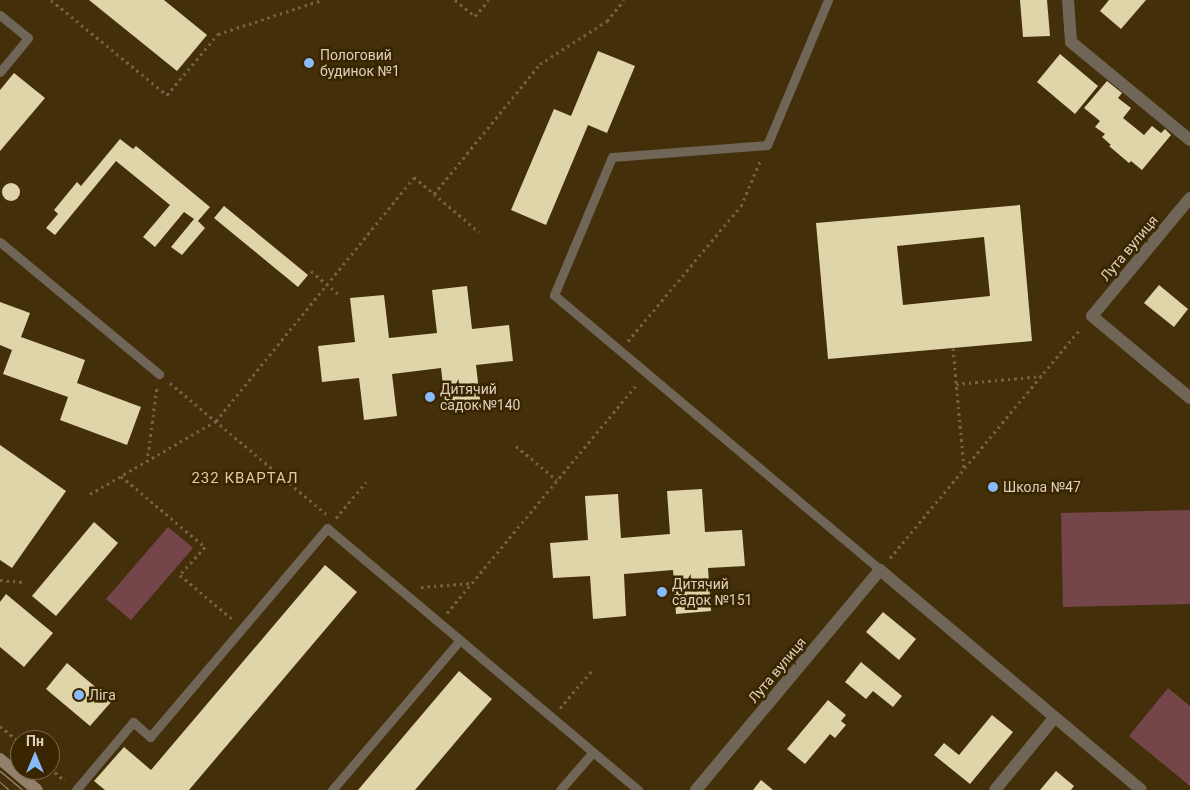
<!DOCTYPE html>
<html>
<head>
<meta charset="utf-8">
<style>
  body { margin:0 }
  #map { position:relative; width:1190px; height:790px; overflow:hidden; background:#442f0b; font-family:Roboto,sans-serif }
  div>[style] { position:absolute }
  .green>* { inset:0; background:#744649 }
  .building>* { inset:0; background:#dfd5a9 }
  .round { border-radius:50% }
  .path>* { height:3px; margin-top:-1.5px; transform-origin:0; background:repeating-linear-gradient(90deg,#746243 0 2.5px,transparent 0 6.5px) }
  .service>* { height:9px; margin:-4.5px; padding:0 4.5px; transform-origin:4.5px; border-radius:4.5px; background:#706657 }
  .minor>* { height:12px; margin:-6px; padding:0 6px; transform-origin:6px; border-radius:6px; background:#706657 }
  .secondary>* { height:12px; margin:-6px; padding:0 6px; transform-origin:6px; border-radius:6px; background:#92816a }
  .tram>* { height:1px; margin:-0.5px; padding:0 0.5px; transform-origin:0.5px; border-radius:0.5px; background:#a8987f }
  .dots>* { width:14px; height:14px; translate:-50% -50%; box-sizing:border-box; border:2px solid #3a2501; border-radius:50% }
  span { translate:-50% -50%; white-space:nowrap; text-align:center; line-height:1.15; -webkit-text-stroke:5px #3a2501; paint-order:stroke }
  .poi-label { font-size:14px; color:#ded1be }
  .left { translate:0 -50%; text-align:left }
  .street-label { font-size:14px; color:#ded1be }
  .neighbourhood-label { font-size:15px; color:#e4c9a3; letter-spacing:1px }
  .north { position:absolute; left:10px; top:730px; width:50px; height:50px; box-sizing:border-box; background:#3a2501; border:1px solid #7c6a4d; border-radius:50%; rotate:0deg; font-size:14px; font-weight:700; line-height:20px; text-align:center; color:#ded1be }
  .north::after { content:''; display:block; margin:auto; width:18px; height:22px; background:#89bafc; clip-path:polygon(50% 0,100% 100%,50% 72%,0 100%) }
</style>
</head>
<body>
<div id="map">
  <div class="green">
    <i style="clip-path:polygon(1190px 510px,1190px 604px,1063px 607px,1061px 513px)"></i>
    <i style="clip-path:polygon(168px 527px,193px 548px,131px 620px,106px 599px)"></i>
    <i style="clip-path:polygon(1168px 688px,1190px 706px,1190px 786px,1129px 736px)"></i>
  </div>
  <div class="building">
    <i style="clip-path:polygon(89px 0,164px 0,207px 35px,177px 71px)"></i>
    <i style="clip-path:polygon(1020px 0,1047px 0,1050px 36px,1023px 37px)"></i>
    <i style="clip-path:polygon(1109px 0,1146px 0,1121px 29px,1100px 11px)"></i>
    <i style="clip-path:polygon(598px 51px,635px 66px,607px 133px,588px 125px,546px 225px,511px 210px,554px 109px,571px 116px)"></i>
    <i style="clip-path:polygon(1060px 54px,1098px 86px,1075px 114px,1037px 82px)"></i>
    <i style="clip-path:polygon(14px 73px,45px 98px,0 151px,0 90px)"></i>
    <i style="clip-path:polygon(1107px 81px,1122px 93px,1118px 98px,1131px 108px,1123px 118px,1144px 135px,1152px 126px,1161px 133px,1165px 129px,1171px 135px,1142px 170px,1131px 161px,1129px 163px,1109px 146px,1111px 145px,1102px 137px,1105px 134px,1095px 127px,1100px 121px,1084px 108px)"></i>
    <i style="clip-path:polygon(120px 139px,133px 149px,136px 146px,210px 207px,198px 221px,205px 228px,182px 255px,171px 247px,194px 219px,184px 212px,155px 247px,143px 237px,170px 205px,116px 161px,55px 235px,46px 228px,58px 214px,54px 210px,77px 182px,81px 186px)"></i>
    <i class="round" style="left:2px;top:183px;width:18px;height:18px"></i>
    <i style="clip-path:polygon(evenodd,1020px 205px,1032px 341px,828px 359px,816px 223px,1020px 205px,984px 237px,990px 296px,903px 305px,897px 246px,984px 237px)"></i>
    <i style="clip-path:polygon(224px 206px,308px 275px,298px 287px,214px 218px)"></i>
    <i style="clip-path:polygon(1159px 285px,1188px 309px,1174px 327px,1144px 303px)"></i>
    <i style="clip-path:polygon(467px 286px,472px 329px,509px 325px,513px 361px,476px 365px,481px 408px,446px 411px,441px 368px,392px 374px,397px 416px,364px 420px,359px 378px,322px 382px,318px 346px,355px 342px,350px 298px,384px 295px,389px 338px,437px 333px,432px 290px)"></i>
    <i style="clip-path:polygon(0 302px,30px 313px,21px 337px,85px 360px,77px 383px,141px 407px,127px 445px,60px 420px,68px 397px,3px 374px,12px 350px,0 345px)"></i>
    <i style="clip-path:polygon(0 445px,66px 491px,12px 568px,0 560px)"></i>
    <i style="clip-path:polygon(702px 489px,705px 532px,742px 530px,745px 566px,708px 568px,711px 611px,676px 614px,673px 570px,624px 574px,626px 616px,593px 619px,590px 576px,553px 578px,550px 543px,588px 540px,585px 496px,618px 494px,621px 538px,670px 534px,667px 491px)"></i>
    <i style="clip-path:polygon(94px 522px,118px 543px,56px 616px,32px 596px)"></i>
    <i style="clip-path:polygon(325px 565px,357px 592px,189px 790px,105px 790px,94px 781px,124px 747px,151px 770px)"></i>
    <i style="clip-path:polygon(6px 594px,53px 633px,24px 667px,0 647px,0 602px)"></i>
    <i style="clip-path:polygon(883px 612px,916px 639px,899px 660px,866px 632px)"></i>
    <i style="clip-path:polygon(861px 662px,902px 696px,893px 707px,873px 691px,866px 699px,845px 682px)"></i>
    <i style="clip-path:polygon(67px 663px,112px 701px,90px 726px,46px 689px)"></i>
    <i style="clip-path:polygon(459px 671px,492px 699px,415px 790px,358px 790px)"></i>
    <i style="clip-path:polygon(828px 700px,846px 715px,841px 721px,846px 725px,835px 738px,830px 734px,805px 764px,787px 749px)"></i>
    <i style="clip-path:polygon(992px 715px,1013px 732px,970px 784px,934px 755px,944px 743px,959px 755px)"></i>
    <i style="clip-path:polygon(1056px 771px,1074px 786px,1071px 790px,1040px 790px)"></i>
    <i style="clip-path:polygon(761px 780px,773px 790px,753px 790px)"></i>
  </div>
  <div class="path">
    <i style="left:51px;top:0;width:150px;rotate:39.3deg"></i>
    <i style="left:167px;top:95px;width:80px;rotate:-50.1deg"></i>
    <i style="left:218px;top:34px;width:109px;rotate:-18.1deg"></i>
    <i style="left:455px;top:0;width:26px;rotate:39deg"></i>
    <i style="left:475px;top:16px;width:21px;rotate:-49deg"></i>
    <i style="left:434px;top:194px;width:168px;rotate:-50.8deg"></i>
    <i style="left:540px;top:64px;width:80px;rotate:-32.7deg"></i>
    <i style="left:607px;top:21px;width:27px;rotate:-51deg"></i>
    <i style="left:311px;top:271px;width:39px;rotate:40deg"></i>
    <i style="left:628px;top:341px;width:176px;rotate:-50.1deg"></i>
    <i style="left:741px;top:206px;width:51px;rotate:-66.9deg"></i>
    <i style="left:953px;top:348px;width:121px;rotate:84.8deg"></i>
    <i style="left:170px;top:383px;width:204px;rotate:40deg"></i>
    <i style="left:956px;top:384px;width:86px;rotate:-5.3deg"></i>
    <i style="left:516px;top:446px;width:53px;rotate:39.7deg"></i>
    <i style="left:147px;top:462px;width:76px;rotate:-82.4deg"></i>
    <i style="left:121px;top:476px;width:110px;rotate:40.2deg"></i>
    <i style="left:205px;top:547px;width:38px;rotate:132deg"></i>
    <i style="left:180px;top:575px;width:68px;rotate:40.2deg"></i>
    <i style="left:90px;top:494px;width:146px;rotate:-30.1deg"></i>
    <i style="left:216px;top:421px;width:314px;rotate:-50.9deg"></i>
    <i style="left:414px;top:177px;width:85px;rotate:40.2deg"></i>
    <i style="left:336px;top:518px;width:47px;rotate:-50.2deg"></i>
    <i style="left:890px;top:558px;width:299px;rotate:-50.3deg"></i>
    <i style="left:0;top:580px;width:22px;rotate:5deg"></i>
    <i style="left:421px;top:587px;width:51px;rotate:-4.5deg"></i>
    <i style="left:447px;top:613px;width:299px;rotate:-50.3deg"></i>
    <i style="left:560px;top:708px;width:52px;rotate:-49.6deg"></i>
    <i style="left:0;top:726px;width:26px;rotate:40deg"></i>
    <i style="left:50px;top:768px;width:20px;rotate:41deg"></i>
  </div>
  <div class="service">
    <i style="left:828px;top:0;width:157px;rotate:112.8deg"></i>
    <i style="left:767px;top:145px;width:155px;rotate:175.6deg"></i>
    <i style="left:612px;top:157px;width:150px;rotate:112.8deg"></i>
    <i style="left:554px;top:295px;width:426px;rotate:40.1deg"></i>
    <i style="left:0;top:15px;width:36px;rotate:39deg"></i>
    <i style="left:28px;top:38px;width:44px;rotate:129.5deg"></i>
    <i style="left:0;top:242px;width:207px;rotate:39.7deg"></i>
    <i style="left:76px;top:790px;width:89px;rotate:-50deg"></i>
    <i style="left:133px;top:722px;width:23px;rotate:41deg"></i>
    <i style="left:150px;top:737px;width:274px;rotate:-49.7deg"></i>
    <i style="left:327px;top:528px;width:407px;rotate:40.1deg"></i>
    <i style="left:332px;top:790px;width:197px;rotate:-49.5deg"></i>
    <i style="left:560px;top:790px;width:50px;rotate:-49deg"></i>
  </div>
  <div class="minor">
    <i style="left:1068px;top:0;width:42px;rotate:85.9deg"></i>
    <i style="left:1071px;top:42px;width:154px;rotate:39.5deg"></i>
    <i style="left:1190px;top:198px;width:153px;rotate:129.7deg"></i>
    <i style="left:1092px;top:316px;width:128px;rotate:39.9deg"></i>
    <i style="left:696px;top:790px;width:287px;rotate:-50.1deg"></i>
    <i style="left:880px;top:570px;width:341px;rotate:40.1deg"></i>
    <i style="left:995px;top:790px;width:94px;rotate:-50.6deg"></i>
  </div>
  <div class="secondary">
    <i style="left:0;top:759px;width:48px;rotate:40deg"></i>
  </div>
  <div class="tram">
    <i style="left:0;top:771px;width:30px;rotate:40deg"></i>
    <i style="left:0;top:782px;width:12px;rotate:42deg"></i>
  </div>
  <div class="dots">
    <i style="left:309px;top:63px;background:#89bafc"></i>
    <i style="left:430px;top:397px;background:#89bafc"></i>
    <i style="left:993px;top:487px;background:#89bafc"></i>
    <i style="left:662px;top:592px;background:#89bafc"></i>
    <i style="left:79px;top:695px;background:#89bafc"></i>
  </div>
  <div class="poi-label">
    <span class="left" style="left:320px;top:63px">Пологовий<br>будинок №1</span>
    <span class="left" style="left:440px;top:397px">Дитячий<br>садок №140</span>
    <span class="left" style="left:1003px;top:487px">Школа №47</span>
    <span class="left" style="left:672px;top:592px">Дитячий<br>садок №151</span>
    <span class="left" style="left:89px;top:695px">Ліга</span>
  </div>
  <div class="street-label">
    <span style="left:1129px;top:248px;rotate:-50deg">Лута вулиця</span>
    <span style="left:777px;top:670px;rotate:-50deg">Лута вулиця</span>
  </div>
  <div class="neighbourhood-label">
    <span style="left:245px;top:479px">232 КВАРТАЛ</span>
  </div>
  <div class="north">Пн</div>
</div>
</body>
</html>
